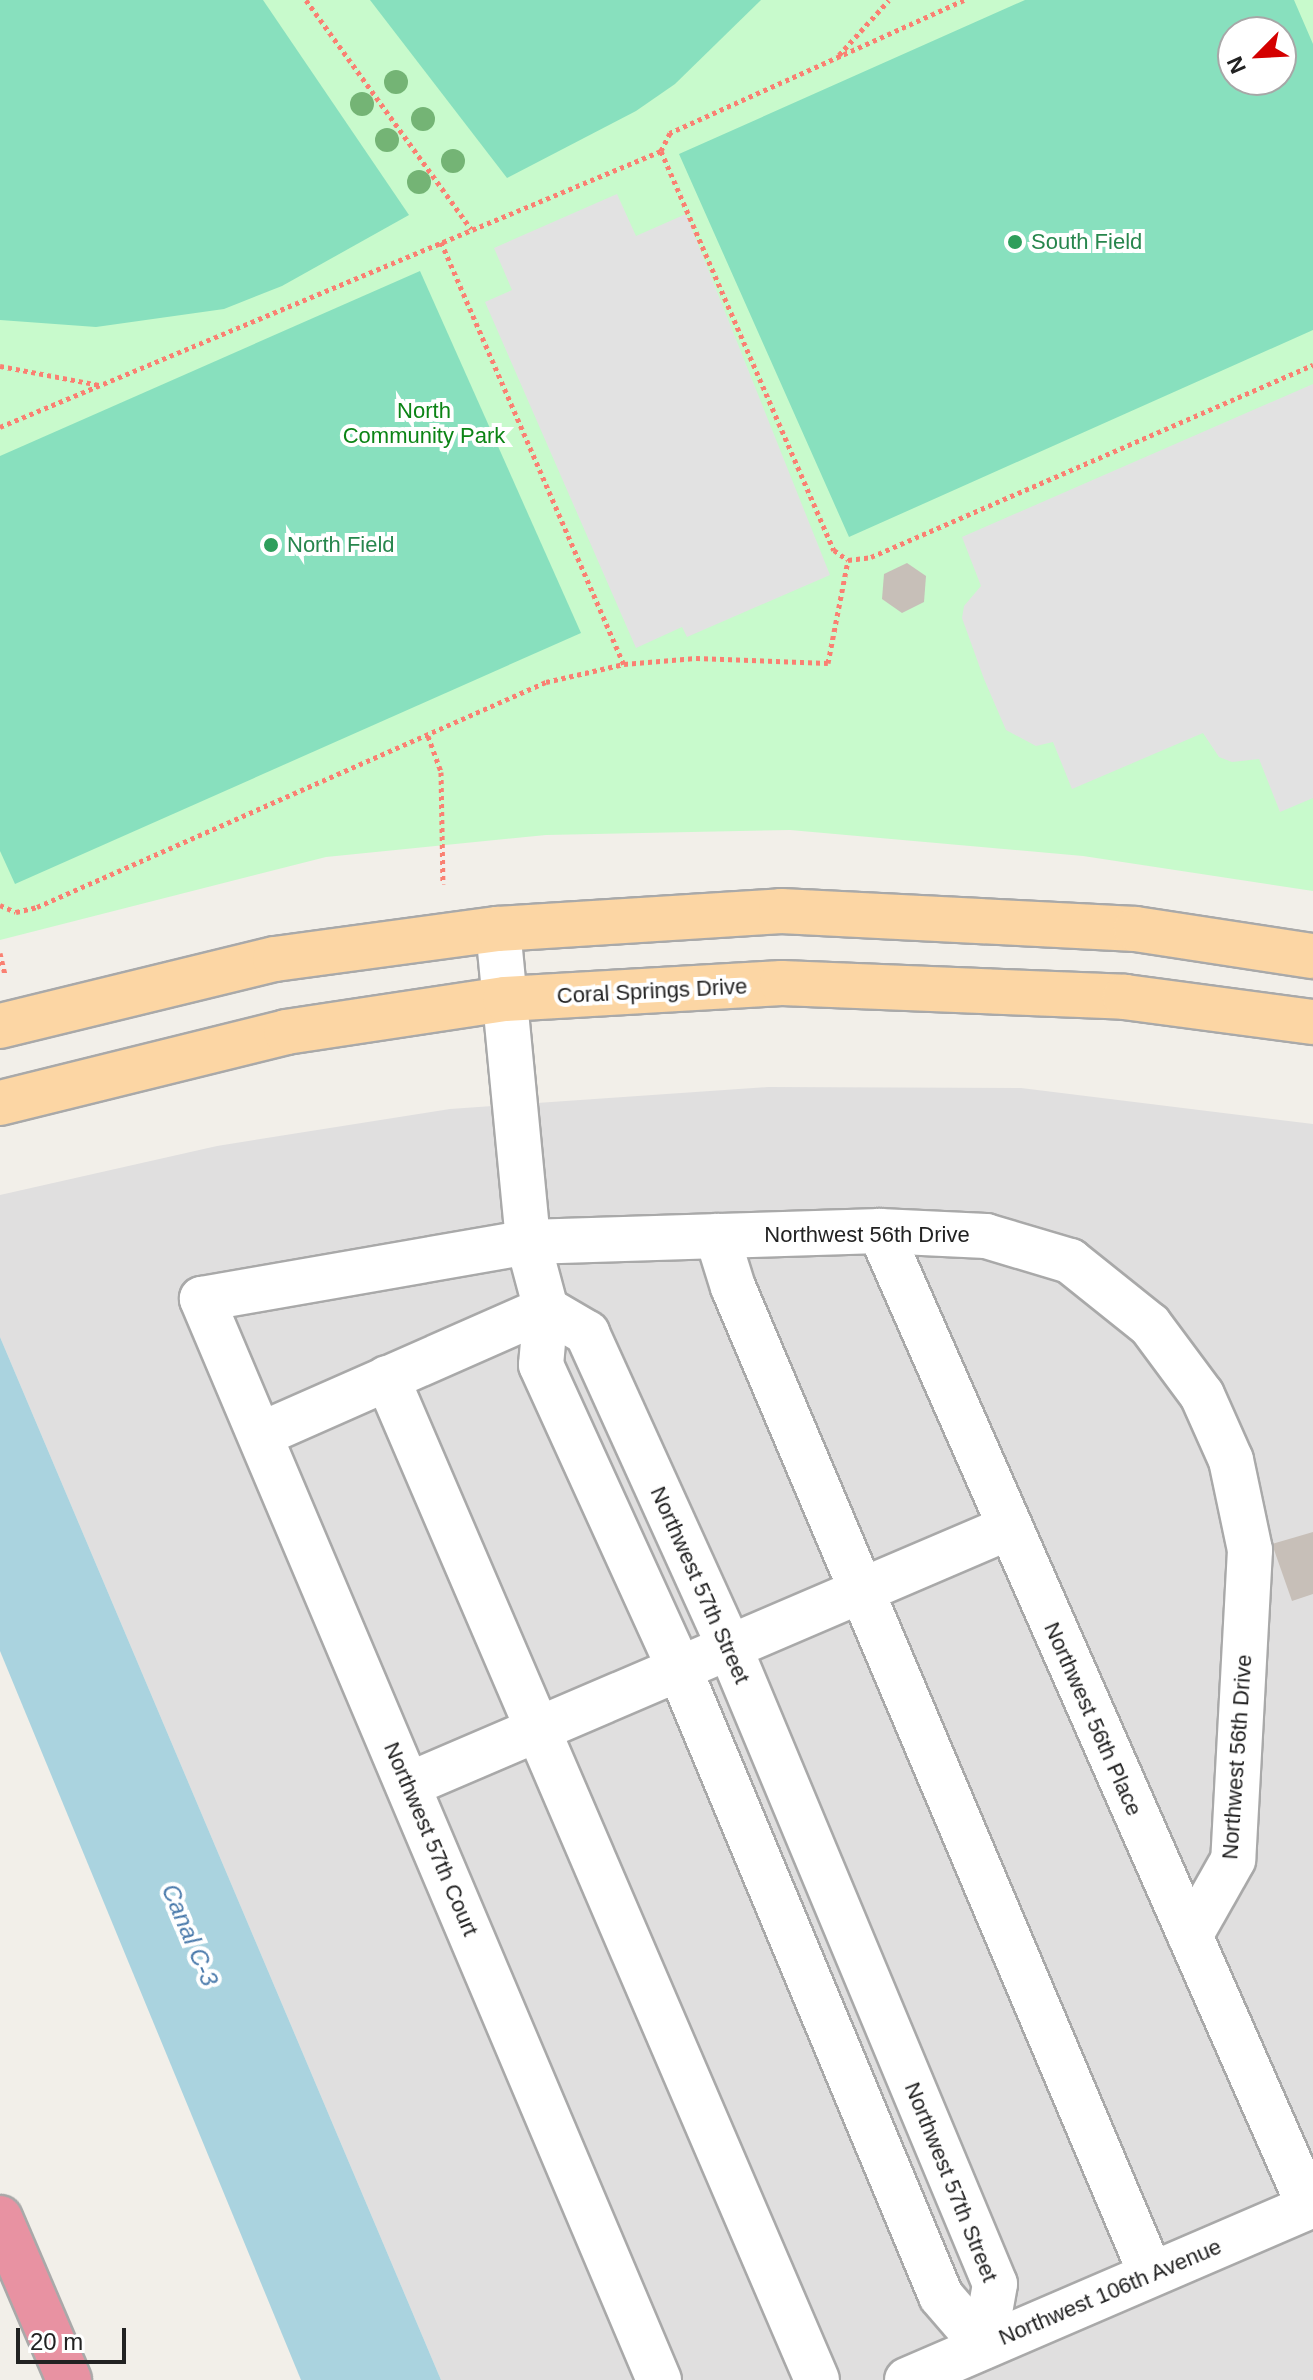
<!DOCTYPE html>
<html>
<head>
<meta charset="utf-8">
<style>
  body { margin:0 }
  #map { position:relative; width:1313px; height:2380px; overflow:hidden; background:#f2efe9; font-family:Helvetica,sans-serif }
  div>[style] { position:absolute }
  .residential>* { inset:0; background:#e0dfdf }
  .park>* { inset:0; background:#c8facc }
  .pitch>* { inset:0; background:#88e0be }
  .parking>* { inset:0; background:#e2e2e2 }
  .water>* { inset:0; background:#aad3df }
  .building>* { inset:0; background:#c7bfb8 }
  .path>* { height:5px; margin-top:-2.5px; transform-origin:0; background:repeating-linear-gradient(90deg,#fa8072 0 4px,transparent 0 8px) }
  .roads { filter:drop-shadow(2px 0 #a9a9a9) drop-shadow(-2px 0 #a9a9a9) drop-shadow(0 2px #a9a9a9) drop-shadow(0 -2px #a9a9a9) }
  .minor>* { height:44px; margin:-22px; padding:0 22px; transform-origin:22px; border-radius:22px; background:#fff }
  .major>* { height:44px; margin:-22px; padding:0 22px; transform-origin:22px; border-radius:22px; background:#fcd6a4 }
  .highway>* { height:44px; margin:-22px; padding:0 22px; transform-origin:22px; border-radius:22px; background:#e892a2 }
  .trees>* { width:24px; height:24px; margin:-12px; border-radius:50%; background:#74b475 }
  .dots>* { width:22px; height:22px; translate:-50% -50%; box-sizing:border-box; border:4px solid #fff; border-radius:50% }
  span { translate:-50% -50%; white-space:nowrap; text-align:center; line-height:1.15; -webkit-text-stroke:8px #fff; paint-order:stroke }
  .leisure-label { font-size:22px; color:#27864d }
  .left { translate:0 -50%; text-align:left }
  .park-label { font-size:22px; color:#0c8416 }
  .street-label { font-size:22px; color:#222 }
  .water-label { font-size:24px; color:#4a7aab; font-style:italic }
  .north { position:absolute; left:1217px; top:16px; width:80px; height:80px; box-sizing:border-box; background:#fff; border:2px solid #a7a7a7; border-radius:50%; rotate:246deg; font-size:22px; font-weight:700; line-height:32px; text-align:center; color:#222 }
  .north::after { content:''; display:block; margin:auto; width:28px; height:36px; background:#d40000; clip-path:polygon(50% 0,100% 100%,50% 72%,0 100%) }
  .scale { position:absolute; left:16px; top:2328px; width:110px; height:36px; box-sizing:border-box; border:4px solid #222; border-top:0; padding-left:10px; font-size:24px; line-height:28px; white-space:nowrap; color:#222; -webkit-text-stroke:6px #fff; paint-order:stroke }
</style>
</head>
<body>
<div id="map">
  <div class="residential">
    <i style="clip-path:polygon(768px 1087px,1021px 1088px,1313px 1124px,1313px 2380px,441px 2380px,0 1337px,0 1195px,217px 1146px,450px 1109px)"></i>
  </div>
  <div class="park">
    <i style="clip-path:polygon(evenodd,0 0,1313px 0,1313px 891px,1083px 856px,790px 830px,546px 835px,326px 857px,0 940px,0 0,1233px 32px,1281px 32px,1281px 80px,1233px 80px,1233px 32px)"></i>
  </div>
  <div class="pitch">
    <i style="clip-path:polygon(0 0,263px 0,409px 215px,282px 286px,224px 309px,96px 327px,0 320px)"></i>
    <i style="clip-path:polygon(370px 0,761px 0,675px 84px,636px 111px,507px 178px)"></i>
    <i style="clip-path:polygon(evenodd,1025px 0,1294px 0,1313px 44px,1313px 330px,849px 537px,679px 154px,1025px 0,1233px 32px,1281px 32px,1281px 80px,1233px 80px,1233px 32px)"></i>
    <i style="clip-path:polygon(420px 271px,581px 633px,15px 884px,0 851px,0 456px)"></i>
  </div>
  <div class="parking">
    <i style="clip-path:polygon(617px 194px,636px 236px,686px 214px,830px 575px,687px 637px,682px 627px,636px 648px,485px 302px,512px 290px,494px 248px)"></i>
    <i style="clip-path:polygon(1313px 384px,1313px 798px,1280px 812px,1259px 759px,1232px 762px,1219px 757px,1203px 733px,1072px 789px,1053px 742px,1036px 746px,1006px 730px,984px 679px,962px 618px,964px 606px,981px 586px,962px 537px)"></i>
  </div>
  <div class="water">
    <i style="clip-path:polygon(0 1337px,441px 2380px,301px 2380px,0 1651px)"></i>
  </div>
  <div class="building">
    <i style="clip-path:polygon(907px 563px,926px 576px,924px 602px,902px 613px,882px 599px,884px 574px)"></i>
    <i style="clip-path:polygon(1313px 1532px,1313px 1594px,1292px 1601px,1272px 1544px)"></i>
  </div>
  <div class="path">
    <i style="left:306px;top:0;width:282px;rotate:54.2deg"></i>
    <i style="left:964px;top:0;width:323px;rotate:155.7deg"></i>
    <i style="left:670px;top:133px;width:20px;rotate:117deg"></i>
    <i style="left:661px;top:151px;width:435px;rotate:66.6deg"></i>
    <i style="left:834px;top:550px;width:17px;rotate:36deg"></i>
    <i style="left:848px;top:560px;width:23px;rotate:-7deg"></i>
    <i style="left:871px;top:557px;width:482px;rotate:-23.5deg"></i>
    <i style="left:839px;top:55px;width:74px;rotate:-47.7deg"></i>
    <i style="left:441px;top:242px;width:460px;rotate:66.6deg"></i>
    <i style="left:0;top:366px;width:102px;rotate:10.8deg"></i>
    <i style="left:0;top:427px;width:716px;rotate:-22.66deg"></i>
    <i style="left:428px;top:736px;width:38px;rotate:70deg"></i>
    <i style="left:441px;top:772px;width:112px;rotate:89deg"></i>
    <i style="left:0;top:905px;width:17px;rotate:24deg"></i>
    <i style="left:16px;top:912px;width:22px;rotate:-13deg"></i>
    <i style="left:37px;top:907px;width:557px;rotate:-23.85deg"></i>
    <i style="left:546px;top:682px;width:80px;rotate:-13deg"></i>
    <i style="left:624px;top:664px;width:72px;rotate:-4.8deg"></i>
    <i style="left:696px;top:658px;width:132px;rotate:2.2deg"></i>
    <i style="left:828px;top:663px;width:105px;rotate:-79deg"></i>
    <i style="left:0;top:953px;width:22px;rotate:77deg"></i>
  </div>
  <div class="roads">
    <div class="minor">
      <i style="left:498px;top:929px;width:314px;rotate:84.5deg"></i>
      <i style="left:528px;top:1242px;width:69px;rotate:75deg"></i>
      <i style="left:546px;top:1309px;width:56px;rotate:95.1deg"></i>
      <i style="left:541px;top:1365px;width:333px;rotate:65.5deg"></i>
      <i style="left:679px;top:1668px;width:680px;rotate:67.35deg"></i>
      <i style="left:941px;top:2296px;width:66px;rotate:49.3deg"></i>
      <i style="left:880px;top:1231px;width:1065px;rotate:66.25deg"></i>
      <i style="left:717px;top:1236px;width:53px;rotate:72.6deg"></i>
      <i style="left:733px;top:1287px;width:1072px;rotate:67.05deg"></i>
      <i style="left:546px;top:1309px;width:48px;rotate:30.3deg"></i>
      <i style="left:587px;top:1333px;width:344px;rotate:65.6deg"></i>
      <i style="left:729px;top:1646px;width:691px;rotate:67.37deg"></i>
      <i style="left:995px;top:2284px;width:63px;rotate:100.1deg"></i>
      <i style="left:387px;top:1378px;width:1090px;rotate:66.77deg"></i>
      <i style="left:262px;top:1434px;width:310px;rotate:-23.8deg"></i>
      <i style="left:408px;top:1785px;width:653px;rotate:-23.19deg"></i>
      <i style="left:659px;top:2380px;width:1174px;rotate:-112.92deg"></i>
      <i style="left:202px;top:1299px;width:331px;rotate:-9.9deg"></i>
      <i style="left:528px;top:1242px;width:352px;rotate:-1.8deg"></i>
      <i style="left:880px;top:1231px;width:106px;rotate:2.7deg"></i>
      <i style="left:986px;top:1236px;width:88px;rotate:16.6deg"></i>
      <i style="left:1070px;top:1261px;width:102px;rotate:38.7deg"></i>
      <i style="left:1150px;top:1325px;width:87px;rotate:53.4deg"></i>
      <i style="left:1202px;top:1395px;width:71px;rotate:66deg"></i>
      <i style="left:1231px;top:1460px;width:92px;rotate:78.1deg"></i>
      <i style="left:1250px;top:1550px;width:310px;rotate:93.1deg"></i>
      <i style="left:1233px;top:1860px;width:87px;rotate:119.5deg"></i>
      <i style="left:907px;top:2380px;width:442px;rotate:-23.3deg"></i>
    </div>
    <div class="major">
      <i style="left:0;top:1026px;width:283px;rotate:-13.7deg"></i>
      <i style="left:275px;top:959px;width:225px;rotate:-7.7deg"></i>
      <i style="left:498px;top:929px;width:284px;rotate:-3.6deg"></i>
      <i style="left:781px;top:911px;width:355px;rotate:2.9deg"></i>
      <i style="left:1136px;top:929px;width:179px;rotate:8.7deg"></i>
      <i style="left:0;top:1103px;width:295px;rotate:-13.9deg"></i>
      <i style="left:286px;top:1032px;width:221px;rotate:-8.6deg"></i>
      <i style="left:505px;top:999px;width:277px;rotate:-3.3deg"></i>
      <i style="left:782px;top:983px;width:343px;rotate:2.3deg"></i>
      <i style="left:1125px;top:997px;width:190px;rotate:7.6deg"></i>
    </div>
    <div class="highway">
      <i style="left:0;top:2218px;width:176px;rotate:66.9deg"></i>
    </div>
  </div>
  <div class="trees">
    <i style="left:396px;top:82px"></i>
    <i style="left:362px;top:104px"></i>
    <i style="left:423px;top:119px"></i>
    <i style="left:387px;top:140px"></i>
    <i style="left:453px;top:161px"></i>
    <i style="left:419px;top:182px"></i>
  </div>
  <div class="dots">
    <i style="left:1015px;top:242px;background:#2e9e5b"></i>
    <i style="left:271px;top:545px;background:#2e9e5b"></i>
  </div>
  <div class="leisure-label">
    <span class="left" style="left:1031px;top:242px">South Field</span>
    <span class="left" style="left:287px;top:545px">North Field</span>
  </div>
  <div class="park-label">
    <span style="left:424px;top:423px">North<br>Community Park</span>
  </div>
  <div class="street-label">
    <span style="left:652px;top:991px;rotate:-3deg">Coral Springs Drive</span>
    <span style="left:867px;top:1235px">Northwest 56th Drive</span>
    <span style="left:700px;top:1585px;rotate:66deg">Northwest 57th Street</span>
    <span style="left:1093px;top:1719px;rotate:66deg">Northwest 56th Place</span>
    <span style="left:1237px;top:1757px;rotate:-86deg">Northwest 56th Drive</span>
    <span style="left:431px;top:1839px;rotate:67deg">Northwest 57th Court</span>
    <span style="left:951px;top:2182px;rotate:68deg">Northwest 57th Street</span>
    <span style="left:1110px;top:2292px;rotate:-23deg">Northwest 106th Avenue</span>
  </div>
  <div class="water-label">
    <span style="left:190px;top:1935px;rotate:67deg">Canal C-3</span>
  </div>
  <div class="north">N</div>
  <div class="scale">20 m</div>
</div>
</body>
</html>
